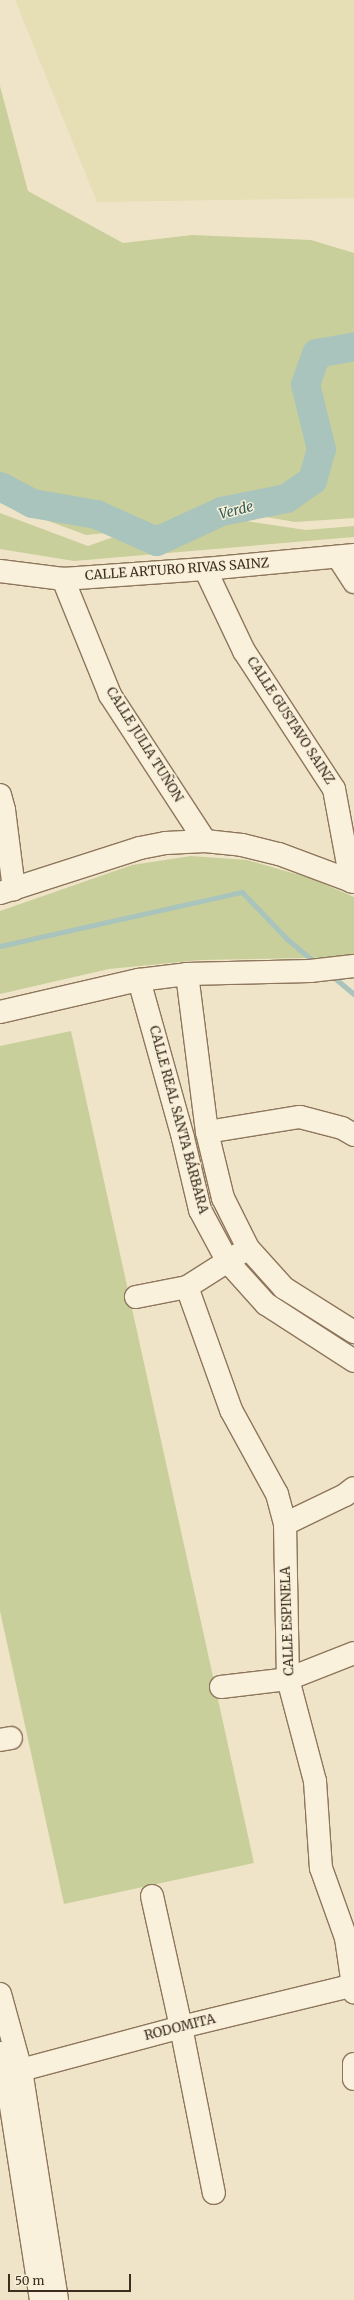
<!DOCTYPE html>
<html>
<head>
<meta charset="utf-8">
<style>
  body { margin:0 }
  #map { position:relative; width:354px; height:2300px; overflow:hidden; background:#f0e4c8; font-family:Merriweather,serif }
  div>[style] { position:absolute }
  .farmland>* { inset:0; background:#e6deb5 }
  .green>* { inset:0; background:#c9cf9b }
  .stream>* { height:5px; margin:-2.5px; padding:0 2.5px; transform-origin:2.5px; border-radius:2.5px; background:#a9c4bc }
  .river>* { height:29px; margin:-14.5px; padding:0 14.5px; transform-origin:14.5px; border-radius:14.5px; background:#a9c4bc }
  .roads { filter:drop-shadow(1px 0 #8d765c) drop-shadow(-1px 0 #8d765c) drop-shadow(0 1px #8d765c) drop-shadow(0 -1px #8d765c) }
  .minor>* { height:22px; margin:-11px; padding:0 11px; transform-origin:11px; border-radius:11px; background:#faf1dc }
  span { translate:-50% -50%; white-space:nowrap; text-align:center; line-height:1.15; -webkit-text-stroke:3px #f7eed8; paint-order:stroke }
  .street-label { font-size:13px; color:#3d2e20 }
  .water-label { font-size:14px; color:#2f5d5a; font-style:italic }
  .scale { position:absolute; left:8px; top:2274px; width:123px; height:18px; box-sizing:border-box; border:2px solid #3d2e20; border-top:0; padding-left:5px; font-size:12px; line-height:14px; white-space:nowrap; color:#3d2e20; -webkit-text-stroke:3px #f7eed8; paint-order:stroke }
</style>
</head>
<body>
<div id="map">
  <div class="farmland">
    <i style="clip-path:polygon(15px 0,354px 0,354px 198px,97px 202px)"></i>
  </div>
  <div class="green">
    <i style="clip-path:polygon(0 86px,28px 191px,123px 243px,192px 235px,311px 240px,354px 253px,354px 518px,295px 522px,207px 507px,155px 528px,86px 535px,0 503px)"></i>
    <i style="clip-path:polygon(0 513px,88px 546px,119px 535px,155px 548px,226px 518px,306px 530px,354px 526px,354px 537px,74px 561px,0 549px)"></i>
    <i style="clip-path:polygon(191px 856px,247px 860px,310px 878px,354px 897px,354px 957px,201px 960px,109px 969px,0 994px,0 911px,132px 865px)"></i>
    <i style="clip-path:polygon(71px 1031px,254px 1863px,64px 1904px,0 1611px,0 1046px)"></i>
  </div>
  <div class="stream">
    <i style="left:0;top:946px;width:248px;rotate:-12.6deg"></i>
    <i style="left:242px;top:892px;width:65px;rotate:46.2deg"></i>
    <i style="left:287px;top:939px;width:38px;rotate:40deg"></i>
    <i style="left:331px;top:975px;width:30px;rotate:40deg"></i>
  </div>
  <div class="river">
    <i style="left:0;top:486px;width:36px;rotate:28deg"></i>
    <i style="left:32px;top:503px;width:65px;rotate:9.8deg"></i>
    <i style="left:96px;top:514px;width:66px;rotate:24.2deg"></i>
    <i style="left:156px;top:541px;width:72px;rotate:-24.8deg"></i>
    <i style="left:221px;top:511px;width:66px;rotate:-11.3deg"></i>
    <i style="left:286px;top:498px;width:32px;rotate:-35deg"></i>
    <i style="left:312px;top:480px;width:32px;rotate:-74deg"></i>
    <i style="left:321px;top:449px;width:67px;rotate:-103.8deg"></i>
    <i style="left:305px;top:384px;width:33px;rotate:-70deg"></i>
    <i style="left:316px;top:353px;width:39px;rotate:-10deg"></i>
  </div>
  <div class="roads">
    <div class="minor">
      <i style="left:338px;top:557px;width:30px;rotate:57deg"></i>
      <i style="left:205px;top:569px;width:91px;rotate:64.6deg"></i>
      <i style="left:244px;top:651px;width:165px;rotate:56.9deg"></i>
      <i style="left:334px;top:789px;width:94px;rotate:79.5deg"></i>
      <i style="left:0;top:571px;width:64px;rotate:7.2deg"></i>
      <i style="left:63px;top:579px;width:142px;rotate:-4deg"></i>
      <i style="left:205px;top:569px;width:150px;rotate:-5.4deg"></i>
      <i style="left:63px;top:579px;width:125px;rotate:67.9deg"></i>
      <i style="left:110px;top:695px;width:174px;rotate:56.9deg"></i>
      <i style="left:0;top:795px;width:16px;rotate:75deg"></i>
      <i style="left:4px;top:810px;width:80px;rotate:82.8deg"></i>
      <i style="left:0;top:893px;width:147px;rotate:-17.8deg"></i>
      <i style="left:140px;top:848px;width:26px;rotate:-11deg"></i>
      <i style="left:166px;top:843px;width:39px;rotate:-3deg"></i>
      <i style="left:205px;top:841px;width:37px;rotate:6deg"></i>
      <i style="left:242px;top:845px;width:38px;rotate:14deg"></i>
      <i style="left:279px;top:854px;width:80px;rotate:20.5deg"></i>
      <i style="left:187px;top:974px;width:159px;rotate:82.8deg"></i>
      <i style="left:207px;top:1132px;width:68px;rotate:76.4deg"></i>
      <i style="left:223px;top:1198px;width:56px;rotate:63.4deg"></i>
      <i style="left:248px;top:1248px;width:54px;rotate:48deg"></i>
      <i style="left:284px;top:1288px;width:83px;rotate:32.2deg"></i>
      <i style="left:139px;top:980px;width:164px;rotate:74.4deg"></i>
      <i style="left:183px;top:1138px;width:74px;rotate:76.7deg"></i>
      <i style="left:200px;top:1210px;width:59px;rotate:61.7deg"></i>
      <i style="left:228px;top:1262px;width:57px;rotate:47.9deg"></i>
      <i style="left:266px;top:1304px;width:105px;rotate:32.9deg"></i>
      <i style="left:0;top:1012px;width:143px;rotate:-13deg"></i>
      <i style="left:139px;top:980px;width:48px;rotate:-7.1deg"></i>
      <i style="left:187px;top:974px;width:123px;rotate:-1.4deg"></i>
      <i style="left:310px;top:971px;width:44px;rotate:-6.5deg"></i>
      <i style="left:207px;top:1132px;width:94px;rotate:-9.2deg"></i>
      <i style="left:300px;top:1117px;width:43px;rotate:14.7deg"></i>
      <i style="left:342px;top:1128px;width:14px;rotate:30deg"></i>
      <i style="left:187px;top:1287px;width:131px;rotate:70.3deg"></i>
      <i style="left:231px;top:1410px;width:96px;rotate:61.3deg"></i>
      <i style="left:277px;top:1494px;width:31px;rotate:75deg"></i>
      <i style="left:285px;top:1524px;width:155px;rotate:88.9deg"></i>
      <i style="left:288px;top:1679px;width:106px;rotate:75.2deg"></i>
      <i style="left:315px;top:1781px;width:87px;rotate:86.1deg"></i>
      <i style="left:321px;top:1868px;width:74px;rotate:70.3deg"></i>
      <i style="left:346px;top:1938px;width:55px;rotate:81.6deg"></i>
      <i style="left:136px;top:1297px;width:52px;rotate:-11.1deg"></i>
      <i style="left:187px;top:1287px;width:62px;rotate:-32.4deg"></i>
      <i style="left:285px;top:1524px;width:67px;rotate:-25.8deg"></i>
      <i style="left:345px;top:1495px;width:11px;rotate:-38deg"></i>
      <i style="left:221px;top:1687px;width:67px;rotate:-6.8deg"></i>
      <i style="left:288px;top:1679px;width:71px;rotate:-21.5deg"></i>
      <i style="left:0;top:1740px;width:11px;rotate:-10deg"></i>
      <i style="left:152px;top:1896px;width:134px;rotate:77.5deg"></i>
      <i style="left:181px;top:2027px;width:169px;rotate:78.8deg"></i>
      <i style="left:0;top:1994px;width:79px;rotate:74.6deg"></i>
      <i style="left:21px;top:2070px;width:233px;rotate:81.1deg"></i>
      <i style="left:0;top:2053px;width:22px;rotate:74deg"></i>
      <i style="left:6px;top:2074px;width:229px;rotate:81.2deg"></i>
      <i style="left:354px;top:2064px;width:15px;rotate:90deg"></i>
      <i style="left:6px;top:2074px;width:181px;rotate:-15deg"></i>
      <i style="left:181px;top:2027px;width:178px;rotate:-13.6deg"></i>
    </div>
  </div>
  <div class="street-label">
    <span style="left:177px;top:570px;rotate:-4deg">CALLE ARTURO RIVAS SAINZ</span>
    <span style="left:290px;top:721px;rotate:57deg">CALLE GUSTAVO SAINZ</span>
    <span style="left:144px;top:745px;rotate:58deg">CALLE JULIA TUÑON</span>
    <span style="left:178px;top:1120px;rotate:75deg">CALLE REAL SANTA BÁRBARA</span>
    <span style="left:288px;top:1621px;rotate:-92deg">CALLE ESPINELA</span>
    <span style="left:180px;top:2028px;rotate:-14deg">RODOMITA</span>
  </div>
  <div class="water-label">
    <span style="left:236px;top:510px;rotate:-14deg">Verde</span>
  </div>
  <div class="scale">50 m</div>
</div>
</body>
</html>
